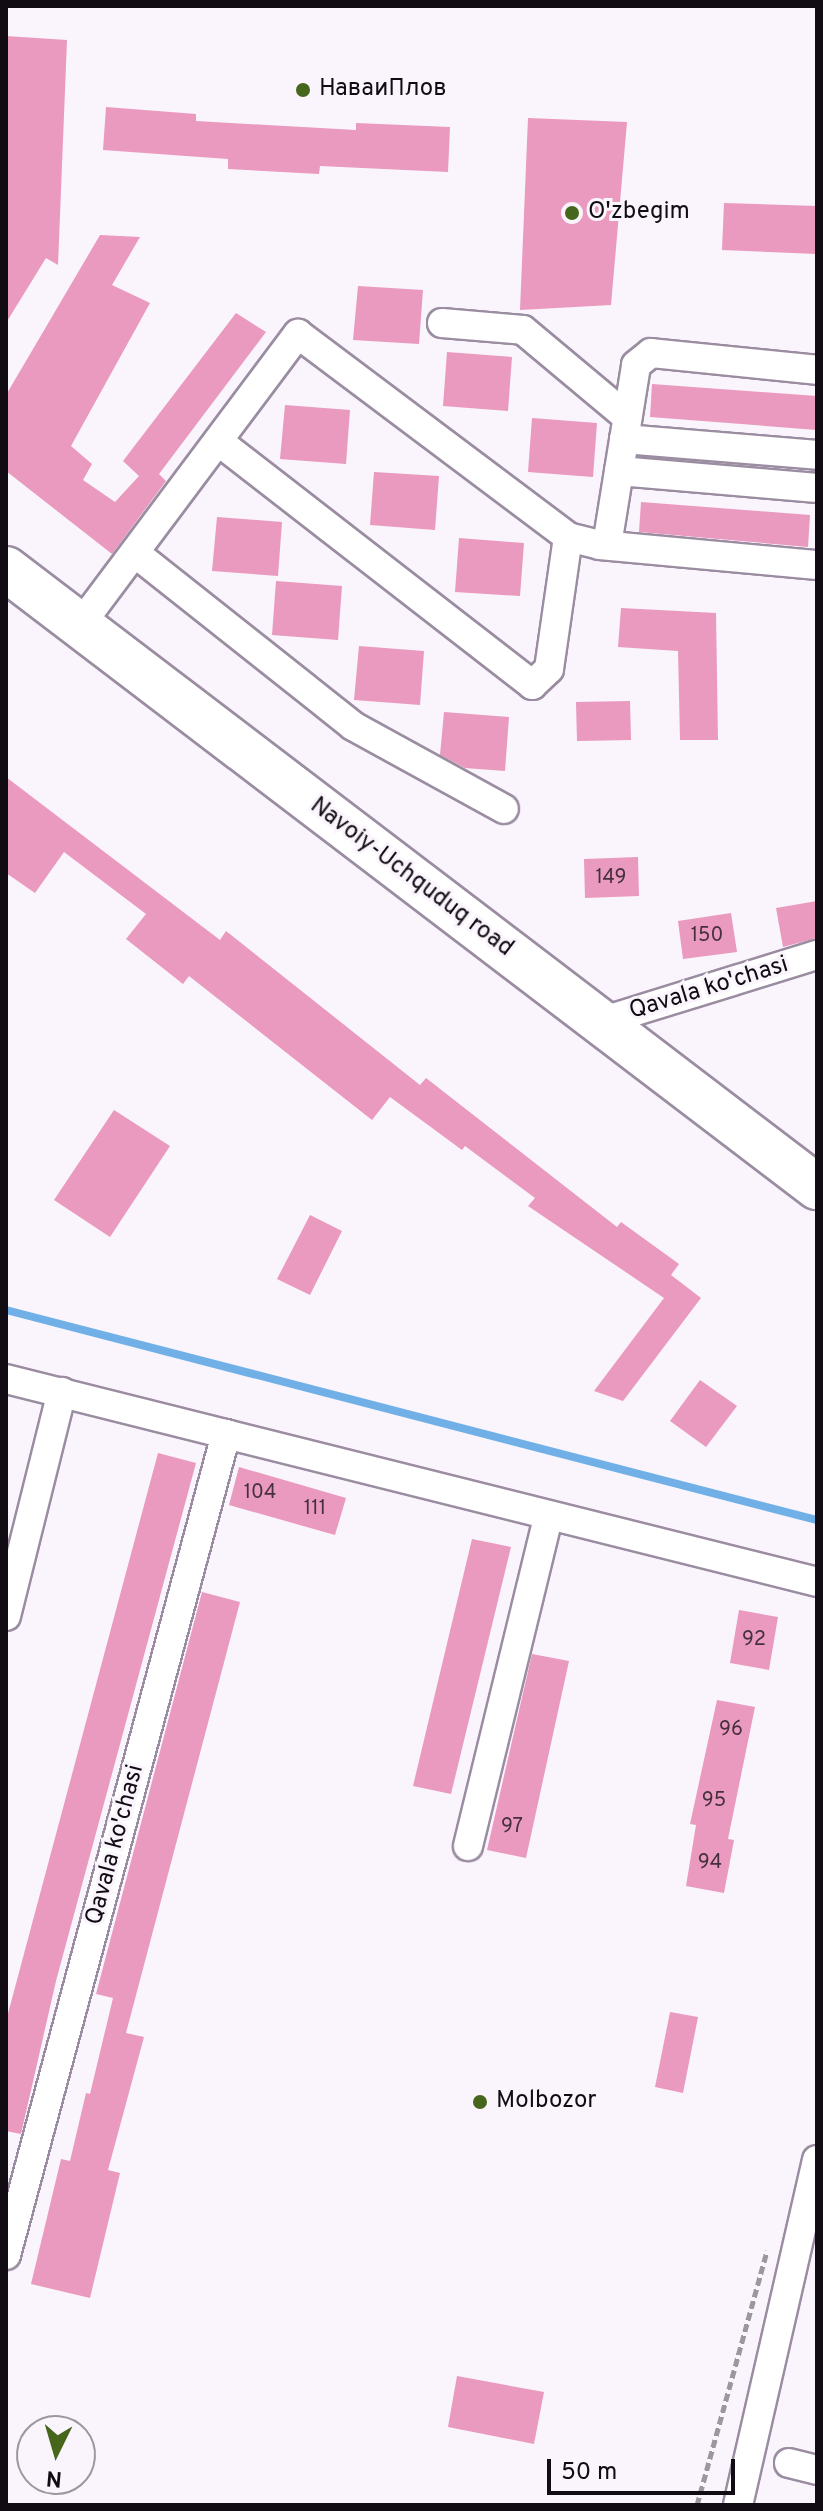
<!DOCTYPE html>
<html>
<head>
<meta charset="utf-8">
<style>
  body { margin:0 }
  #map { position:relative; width:823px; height:2511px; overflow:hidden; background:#faf4fc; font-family:Overpass,sans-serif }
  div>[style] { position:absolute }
  .stream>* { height:8px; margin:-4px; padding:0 4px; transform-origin:4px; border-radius:4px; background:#70b0e7 }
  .building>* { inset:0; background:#e99abe }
  .path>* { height:5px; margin-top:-2.5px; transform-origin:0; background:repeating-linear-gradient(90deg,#9c969e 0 8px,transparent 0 12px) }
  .roads { filter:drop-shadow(2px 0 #9b8da1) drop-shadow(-2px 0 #9b8da1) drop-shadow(0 2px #9b8da1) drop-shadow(0 -2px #9b8da1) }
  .street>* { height:28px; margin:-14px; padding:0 14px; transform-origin:14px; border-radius:14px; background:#fff }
  .highway>* { height:44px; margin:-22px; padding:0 22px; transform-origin:22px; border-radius:22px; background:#fff }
  .dots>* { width:22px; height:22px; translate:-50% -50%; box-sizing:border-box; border:4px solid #faf4fc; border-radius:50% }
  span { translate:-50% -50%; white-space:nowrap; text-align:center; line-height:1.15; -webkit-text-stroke:6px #faf4fc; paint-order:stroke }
  .number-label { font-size:20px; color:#47303e }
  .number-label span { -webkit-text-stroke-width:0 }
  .poi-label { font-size:24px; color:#110c13 }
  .left { translate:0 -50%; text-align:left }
  .street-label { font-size:24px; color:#110c13 }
  .frame { position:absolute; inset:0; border:8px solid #110c13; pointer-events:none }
  .north { position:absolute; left:16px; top:2415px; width:80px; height:80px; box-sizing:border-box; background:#faf4fc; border:2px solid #9d979f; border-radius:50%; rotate:185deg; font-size:22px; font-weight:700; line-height:32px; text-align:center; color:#110c13 }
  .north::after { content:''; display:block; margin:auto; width:28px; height:36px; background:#46661c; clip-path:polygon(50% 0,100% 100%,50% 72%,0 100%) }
  .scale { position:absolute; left:547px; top:2459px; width:188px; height:36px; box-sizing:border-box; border:4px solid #110c13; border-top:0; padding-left:10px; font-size:24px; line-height:28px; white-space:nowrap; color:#110c13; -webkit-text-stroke:6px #faf4fc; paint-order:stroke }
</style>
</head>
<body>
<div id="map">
  <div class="stream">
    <i style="left:6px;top:1310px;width:838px;rotate:14.52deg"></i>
  </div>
  <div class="building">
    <i style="clip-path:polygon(6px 36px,67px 40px,58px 265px,46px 258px,6px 323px)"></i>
    <i style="clip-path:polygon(106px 107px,196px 114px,196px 121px,356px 130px,356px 123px,450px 127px,448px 172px,320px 166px,319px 174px,228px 169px,228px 159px,103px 150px)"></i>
    <i style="clip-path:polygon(528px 118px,627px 122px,611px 305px,520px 310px)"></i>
    <i style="clip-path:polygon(724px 203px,817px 206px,817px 254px,722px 250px)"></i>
    <i style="clip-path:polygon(100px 235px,140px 237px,112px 285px,150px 303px,71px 446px,92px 464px,83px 480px,115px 502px,139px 476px,123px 461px,236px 313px,266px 332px,159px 474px,166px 481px,112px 554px,6px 471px,6px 395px)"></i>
    <i style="clip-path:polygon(358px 286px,423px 290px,419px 344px,353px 340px)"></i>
    <i style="clip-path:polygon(447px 352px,512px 357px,508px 411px,443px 406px)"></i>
    <i style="clip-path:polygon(652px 384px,817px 396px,817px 430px,650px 417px)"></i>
    <i style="clip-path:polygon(285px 405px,350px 410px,346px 464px,280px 459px)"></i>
    <i style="clip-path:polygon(532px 418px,597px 423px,593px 477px,528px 472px)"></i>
    <i style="clip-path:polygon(374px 472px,439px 476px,435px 530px,370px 525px)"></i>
    <i style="clip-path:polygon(641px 502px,810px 515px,808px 547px,639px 532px)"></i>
    <i style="clip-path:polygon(217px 517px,282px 522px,278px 576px,212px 571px)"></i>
    <i style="clip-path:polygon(459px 538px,524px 543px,520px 596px,455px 592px)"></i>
    <i style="clip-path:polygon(276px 581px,342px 586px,338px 640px,272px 635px)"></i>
    <i style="clip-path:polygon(621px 608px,716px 613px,718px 740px,680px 740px,678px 651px,618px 647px)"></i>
    <i style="clip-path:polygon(359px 646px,424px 651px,420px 705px,354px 700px)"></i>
    <i style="clip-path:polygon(630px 701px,631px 740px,577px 741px,576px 702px)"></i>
    <i style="clip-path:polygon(444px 712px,509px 717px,505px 771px,465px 768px,440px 755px)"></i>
    <i style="clip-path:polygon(6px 777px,220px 940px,226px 931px,420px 1085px,426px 1078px,617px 1227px,621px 1222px,679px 1264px,671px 1275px,701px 1298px,623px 1401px,594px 1391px,664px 1298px,528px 1206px,535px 1198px,465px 1146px,462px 1150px,390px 1097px,372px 1120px,189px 976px,183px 984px,126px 939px,146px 914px,64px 852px,35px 893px,6px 873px)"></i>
    <i style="clip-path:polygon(638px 857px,639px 896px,585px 898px,584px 859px)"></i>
    <i style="clip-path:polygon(817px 901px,817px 938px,783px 947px,776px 908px)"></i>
    <i style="clip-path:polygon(731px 913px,737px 952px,683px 959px,678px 921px)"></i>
    <i style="clip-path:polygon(114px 1110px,170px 1146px,110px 1237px,54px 1200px)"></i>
    <i style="clip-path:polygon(310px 1215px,342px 1231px,310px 1295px,277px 1279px)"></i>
    <i style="clip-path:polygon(700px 1380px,737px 1406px,706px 1447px,670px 1421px)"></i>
    <i style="clip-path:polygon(158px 1453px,196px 1463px,56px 1981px,21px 2134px,6px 2131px,6px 2021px)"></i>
    <i style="clip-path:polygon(239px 1467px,346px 1498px,335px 1535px,229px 1505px)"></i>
    <i style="clip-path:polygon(472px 1539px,511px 1547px,451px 1794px,413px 1786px)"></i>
    <i style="clip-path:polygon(202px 1592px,240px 1602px,126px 2033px,144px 2037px,108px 2170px,120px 2173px,90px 2298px,31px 2284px,61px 2159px,70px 2161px,86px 2093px,90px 2094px,113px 1998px,96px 1994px)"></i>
    <i style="clip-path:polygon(739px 1610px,778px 1617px,769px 1670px,730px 1663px)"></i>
    <i style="clip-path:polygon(532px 1654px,569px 1661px,526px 1858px,487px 1850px)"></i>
    <i style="clip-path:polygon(717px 1700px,755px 1707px,728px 1839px,734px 1840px,724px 1893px,686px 1886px,696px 1825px,690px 1824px)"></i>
    <i style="clip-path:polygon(670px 2012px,698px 2017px,683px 2093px,655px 2087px)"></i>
    <i style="clip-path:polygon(457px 2376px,544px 2392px,534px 2444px,448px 2427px)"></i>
  </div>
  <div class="path">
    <i style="left:697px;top:2505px;width:264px;rotate:-74.6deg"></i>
  </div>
  <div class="roads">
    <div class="street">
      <i style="left:442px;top:323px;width:81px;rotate:4.9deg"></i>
      <i style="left:523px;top:330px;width:136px;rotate:39.9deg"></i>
      <i style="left:624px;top:439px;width:194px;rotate:4.7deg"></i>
      <i style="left:218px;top:441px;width:398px;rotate:37.8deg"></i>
      <i style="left:532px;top:685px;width:23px;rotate:-43deg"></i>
      <i style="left:549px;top:669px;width:133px;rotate:-81.8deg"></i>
      <i style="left:619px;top:471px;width:199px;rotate:4.9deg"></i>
      <i style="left:607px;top:545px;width:182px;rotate:-80.8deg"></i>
      <i style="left:636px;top:365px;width:19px;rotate:-39deg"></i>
      <i style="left:651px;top:353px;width:167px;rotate:5.8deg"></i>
      <i style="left:135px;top:553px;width:278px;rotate:38.4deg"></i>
      <i style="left:353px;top:726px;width:172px;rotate:28.8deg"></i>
      <i style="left:80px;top:625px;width:364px;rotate:-53.2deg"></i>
      <i style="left:298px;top:334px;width:338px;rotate:36.9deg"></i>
      <i style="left:568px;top:537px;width:33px;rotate:14deg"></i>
      <i style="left:600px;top:545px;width:218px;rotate:5.3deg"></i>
      <i style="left:600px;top:1022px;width:227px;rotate:-17.2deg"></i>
      <i style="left:6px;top:1379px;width:836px;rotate:14.05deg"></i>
      <i style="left:6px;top:1616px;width:231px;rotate:-76deg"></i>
      <i style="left:468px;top:1846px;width:339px;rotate:-76.3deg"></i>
      <i style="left:6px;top:2255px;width:850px;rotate:-75deg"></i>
      <i style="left:789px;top:2463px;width:29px;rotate:14deg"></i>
      <i style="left:738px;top:2505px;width:354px;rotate:-77.1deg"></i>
    </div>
    <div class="highway">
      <i style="left:6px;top:569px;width:1020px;rotate:37.31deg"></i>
    </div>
  </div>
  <div class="dots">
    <i style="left:303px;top:90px;background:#46661c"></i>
    <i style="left:572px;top:213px;background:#46661c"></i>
    <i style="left:480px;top:2102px;background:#46661c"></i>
  </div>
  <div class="number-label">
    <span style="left:611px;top:878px">149</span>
    <span style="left:707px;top:936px">150</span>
    <span style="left:260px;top:1493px">104</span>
    <span style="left:315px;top:1509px">111</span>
    <span style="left:754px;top:1640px">92</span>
    <span style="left:731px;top:1730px">96</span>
    <span style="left:714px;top:1801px">95</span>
    <span style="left:512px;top:1827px">97</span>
    <span style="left:710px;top:1863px">94</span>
  </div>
  <div class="poi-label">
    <span class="left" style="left:319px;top:90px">НаваиПлов</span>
    <span class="left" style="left:588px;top:213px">O'zbegim</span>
    <span class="left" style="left:496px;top:2102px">Molbozor</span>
  </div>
  <div class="street-label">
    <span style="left:411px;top:878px;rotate:37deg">Navoiy-Uchquduq road</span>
    <span style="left:709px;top:989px;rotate:-17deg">Qavala ko'chasi</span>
    <span style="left:116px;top:1845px;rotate:-75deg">Qavala ko'chasi</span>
  </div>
  <div class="frame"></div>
  <div class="north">N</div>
  <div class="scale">50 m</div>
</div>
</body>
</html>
